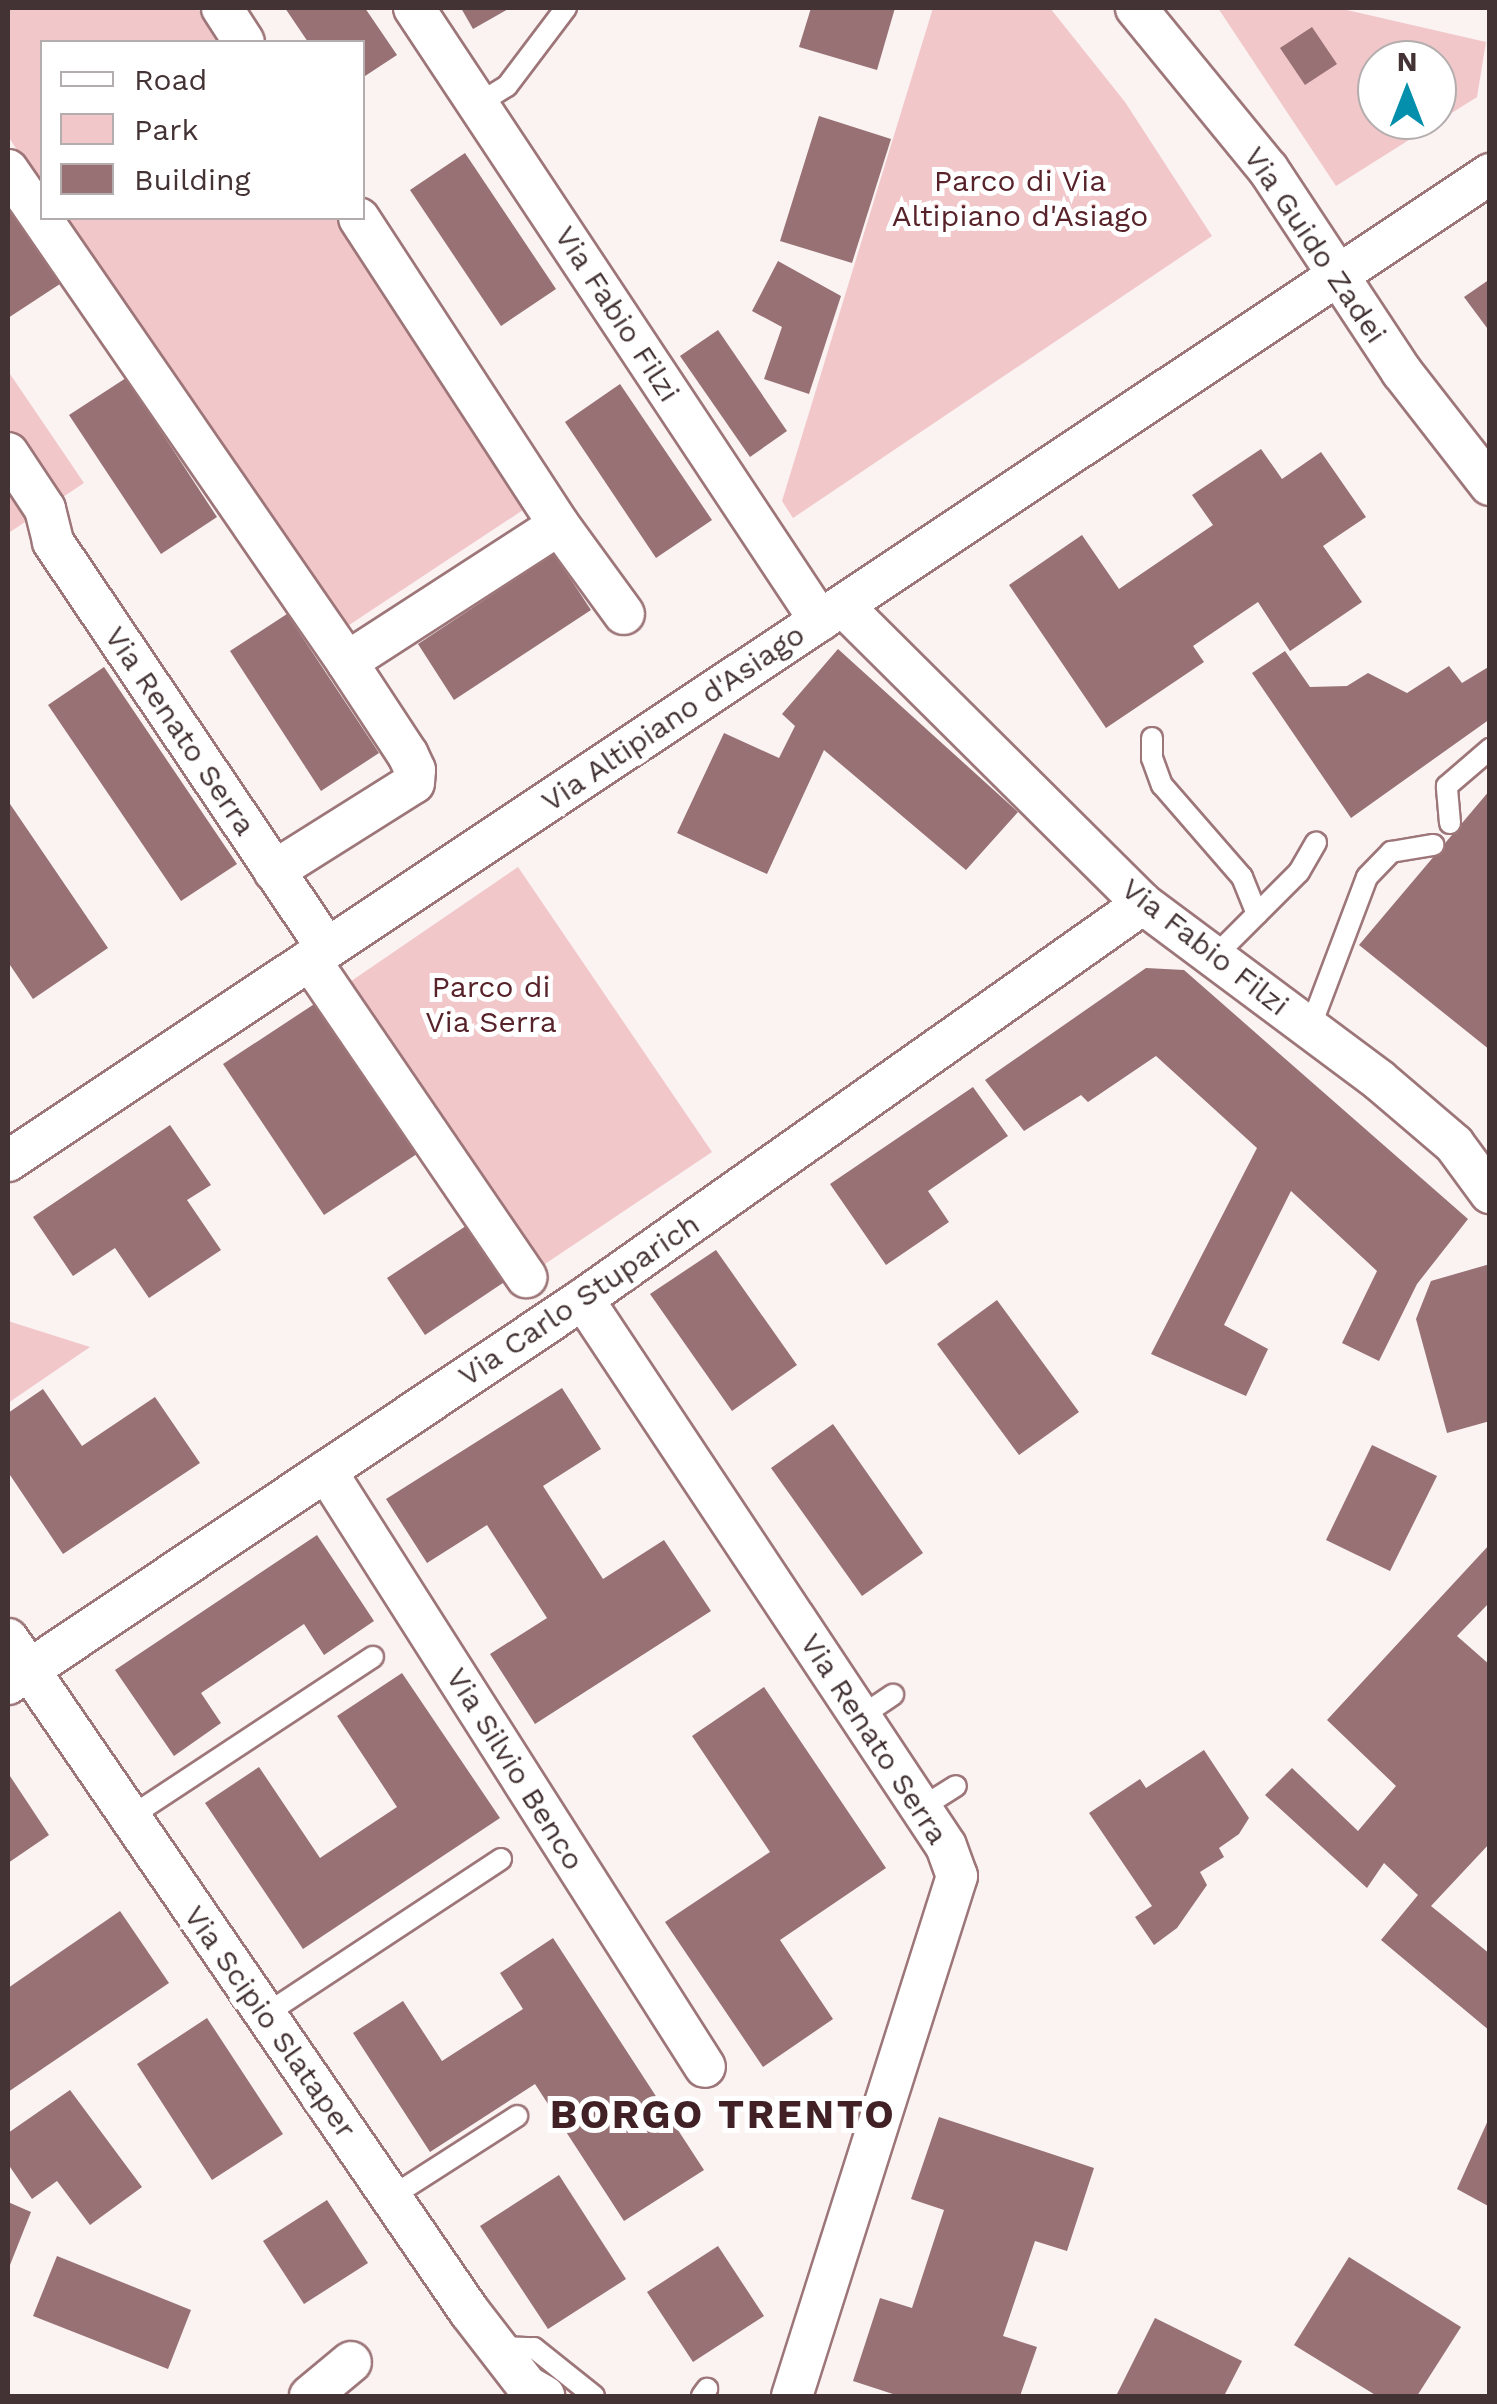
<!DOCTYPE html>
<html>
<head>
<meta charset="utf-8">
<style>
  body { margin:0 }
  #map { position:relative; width:1497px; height:2404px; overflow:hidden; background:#fbf2f2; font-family:"Work Sans",sans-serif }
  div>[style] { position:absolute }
  .green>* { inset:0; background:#f1c7ca }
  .building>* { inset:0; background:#977174 }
  .roads { filter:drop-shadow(2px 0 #9d7679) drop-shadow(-2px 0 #9d7679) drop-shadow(0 2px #9d7679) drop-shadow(0 -2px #9d7679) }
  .lane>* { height:20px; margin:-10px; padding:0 10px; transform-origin:10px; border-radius:10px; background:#fff }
  .street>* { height:40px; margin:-20px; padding:0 20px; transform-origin:20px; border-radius:20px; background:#fff }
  span { translate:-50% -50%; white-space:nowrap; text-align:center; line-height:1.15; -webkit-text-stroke:10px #fff; paint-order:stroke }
  .park-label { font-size:30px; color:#572229 }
  .street-label { font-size:30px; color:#443334 }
  .district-label { font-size:40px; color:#412125; font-weight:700; letter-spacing:2.5px }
  .frame { position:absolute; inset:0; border:10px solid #443334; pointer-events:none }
  .legend { position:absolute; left:40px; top:40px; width:325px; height:180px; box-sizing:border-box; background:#fff; border:2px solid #b4adae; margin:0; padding:12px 18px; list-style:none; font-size:30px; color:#443334 }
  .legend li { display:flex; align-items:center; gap:20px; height:50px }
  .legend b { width:50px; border:2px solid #b4adae }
  .north { position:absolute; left:1357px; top:40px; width:100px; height:100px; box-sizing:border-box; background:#fff; border:2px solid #b4adae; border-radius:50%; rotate:0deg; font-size:28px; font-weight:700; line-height:40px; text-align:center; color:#443334 }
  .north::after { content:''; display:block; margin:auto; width:35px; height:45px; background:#048fac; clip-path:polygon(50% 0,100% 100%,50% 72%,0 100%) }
</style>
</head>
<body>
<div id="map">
  <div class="green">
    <i style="clip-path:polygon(8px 8px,197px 8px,221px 42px,42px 42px,42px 189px,8px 136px)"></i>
    <i style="clip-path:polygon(933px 8px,1050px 8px,1125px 102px,1212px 236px,793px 518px,782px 501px)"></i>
    <i style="clip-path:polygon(evenodd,1218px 8px,1338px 8px,1486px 42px,1477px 97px,1336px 186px,1218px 8px,1377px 60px,1437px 60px,1437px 120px,1377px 120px,1377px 60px)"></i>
    <i style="clip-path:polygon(61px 218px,337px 218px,529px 506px,337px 633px)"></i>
    <i style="clip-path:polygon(8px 371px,84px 483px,10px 532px,8px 529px)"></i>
    <i style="clip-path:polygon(518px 867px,712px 1152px,536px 1270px,344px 986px)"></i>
    <i style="clip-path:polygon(8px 1321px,90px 1347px,8px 1403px)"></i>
  </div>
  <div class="building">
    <i style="clip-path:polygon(285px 8px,365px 8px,397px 55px,362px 78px,362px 42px,308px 42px)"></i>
    <i style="clip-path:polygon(461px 8px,510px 8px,473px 29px)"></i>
    <i style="clip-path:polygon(811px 8px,895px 8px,877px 70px,799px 47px)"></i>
    <i style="clip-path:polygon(1312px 27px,1337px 64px,1305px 85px,1280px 48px)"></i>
    <i style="clip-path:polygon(819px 116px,891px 139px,852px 263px,780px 241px)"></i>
    <i style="clip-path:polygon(465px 153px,556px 289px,501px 326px,410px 190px)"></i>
    <i style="clip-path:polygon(8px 198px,63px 282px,8px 318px)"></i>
    <i style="clip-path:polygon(778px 261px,841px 296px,809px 394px,764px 379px,782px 327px,752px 311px)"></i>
    <i style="clip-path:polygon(1490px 279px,1490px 332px,1464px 297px)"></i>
    <i style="clip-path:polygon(718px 330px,787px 431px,750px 457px,680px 356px)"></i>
    <i style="clip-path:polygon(126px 378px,217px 517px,161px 554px,69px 415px)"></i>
    <i style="clip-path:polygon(620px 384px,712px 520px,656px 558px,565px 422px)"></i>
    <i style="clip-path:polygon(1261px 449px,1282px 479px,1321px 452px,1366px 517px,1323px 546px,1362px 602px,1290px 651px,1258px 602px,1193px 646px,1204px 662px,1106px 728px,1009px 585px,1082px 535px,1119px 589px,1213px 525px,1192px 495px)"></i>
    <i style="clip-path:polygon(554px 554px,591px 610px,454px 700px,418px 644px)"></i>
    <i style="clip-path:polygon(287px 614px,379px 753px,321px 791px,230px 651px)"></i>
    <i style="clip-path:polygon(838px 649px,1018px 812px,966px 870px,824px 750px,767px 874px,677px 833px,724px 733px,779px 758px,795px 726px,782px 714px)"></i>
    <i style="clip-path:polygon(1285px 651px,1310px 687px,1347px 686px,1368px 673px,1407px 693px,1449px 666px,1462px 683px,1490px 666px,1490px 719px,1351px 818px,1252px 673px)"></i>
    <i style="clip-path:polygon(104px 667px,237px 864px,181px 901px,48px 705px)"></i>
    <i style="clip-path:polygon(1490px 790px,1490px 1050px,1359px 945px)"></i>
    <i style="clip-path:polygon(8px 801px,108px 948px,33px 999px,8px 962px)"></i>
    <i style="clip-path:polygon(1146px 968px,1184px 970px,1468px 1219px,1417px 1284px,1379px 1361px,1342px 1343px,1377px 1271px,1291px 1191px,1224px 1325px,1268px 1349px,1246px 1396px,1151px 1354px,1257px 1148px,1156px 1056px,1088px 1102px,1081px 1095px,1024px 1131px,985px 1080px)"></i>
    <i style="clip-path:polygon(325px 997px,426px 1148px,324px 1215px,223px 1064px)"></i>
    <i style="clip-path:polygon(973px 1087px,1008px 1136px,928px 1191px,949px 1222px,886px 1265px,830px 1184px)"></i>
    <i style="clip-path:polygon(170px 1125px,211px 1185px,187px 1200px,221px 1250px,149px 1298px,115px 1248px,73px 1276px,33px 1217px)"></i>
    <i style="clip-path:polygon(478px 1218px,515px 1275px,425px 1335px,387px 1278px)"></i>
    <i style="clip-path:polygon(716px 1250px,797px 1365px,732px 1411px,650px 1294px)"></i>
    <i style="clip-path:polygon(1490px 1264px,1490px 1421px,1447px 1433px,1416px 1319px,1431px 1281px)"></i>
    <i style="clip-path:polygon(997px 1300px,1079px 1412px,1019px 1455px,937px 1344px)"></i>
    <i style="clip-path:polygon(562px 1388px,601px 1449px,543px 1486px,603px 1579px,664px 1540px,711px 1611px,535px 1724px,490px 1654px,547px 1618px,487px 1525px,427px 1563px,386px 1499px)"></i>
    <i style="clip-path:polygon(43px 1389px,82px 1446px,155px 1397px,200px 1463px,63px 1554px,8px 1472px,8px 1413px)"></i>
    <i style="clip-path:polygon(833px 1424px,923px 1553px,862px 1596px,771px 1468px)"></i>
    <i style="clip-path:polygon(1372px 1445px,1437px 1476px,1390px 1571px,1326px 1540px)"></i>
    <i style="clip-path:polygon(317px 1535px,374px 1621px,324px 1655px,304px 1624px,201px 1693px,221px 1723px,174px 1756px,115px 1670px)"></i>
    <i style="clip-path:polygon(1490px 1544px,1490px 1602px,1457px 1636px,1490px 1665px,1490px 1843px,1431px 1906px,1490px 1954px,1490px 2031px,1381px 1940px,1418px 1895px,1384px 1863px,1367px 1888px,1265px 1795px,1292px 1768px,1358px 1831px,1396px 1786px,1327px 1720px)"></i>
    <i style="clip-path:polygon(402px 1673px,500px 1818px,303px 1949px,205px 1803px,259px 1767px,320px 1858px,397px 1807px,337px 1716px)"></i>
    <i style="clip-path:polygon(764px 1687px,886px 1868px,780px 1940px,833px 2019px,763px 2067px,665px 1922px,770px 1852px,692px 1736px)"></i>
    <i style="clip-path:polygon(1204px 1750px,1249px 1818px,1239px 1834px,1219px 1848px,1224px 1857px,1200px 1872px,1207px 1885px,1177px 1928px,1154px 1945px,1135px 1917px,1152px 1906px,1089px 1813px,1140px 1779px,1146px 1788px)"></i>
    <i style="clip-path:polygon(8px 1773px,49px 1835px,8px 1863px)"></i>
    <i style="clip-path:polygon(120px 1911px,169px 1983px,8px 2092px,8px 1988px)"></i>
    <i style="clip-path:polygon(553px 1938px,704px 2170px,624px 2221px,535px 2084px,430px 2152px,353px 2033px,403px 2001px,442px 2061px,523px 2009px,500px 1973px)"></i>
    <i style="clip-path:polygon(207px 2018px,283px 2134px,212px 2180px,137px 2064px)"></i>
    <i style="clip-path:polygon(70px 2090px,142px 2187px,90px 2225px,57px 2181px,32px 2199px,8px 2164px,8px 2133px)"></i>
    <i style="clip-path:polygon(1490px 2116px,1490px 2207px,1457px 2189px)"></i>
    <i style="clip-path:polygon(939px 2117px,1094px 2168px,1067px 2251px,1035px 2241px,1003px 2336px,1037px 2347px,1020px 2396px,899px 2396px,853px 2381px,880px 2298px,912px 2308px,944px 2210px,911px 2199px)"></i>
    <i style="clip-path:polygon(559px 2175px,626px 2279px,548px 2329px,480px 2226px)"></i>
    <i style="clip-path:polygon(327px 2200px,368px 2263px,304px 2304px,263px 2241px)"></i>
    <i style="clip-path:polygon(8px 2202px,31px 2212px,8px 2270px)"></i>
    <i style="clip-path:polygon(718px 2246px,764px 2316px,693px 2362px,647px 2292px)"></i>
    <i style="clip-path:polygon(57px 2256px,191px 2310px,168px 2369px,33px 2316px)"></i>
    <i style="clip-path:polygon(1349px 2257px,1461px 2327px,1417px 2396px,1377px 2396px,1294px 2345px)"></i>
    <i style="clip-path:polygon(1155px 2318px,1242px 2361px,1224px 2396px,1116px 2396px)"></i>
  </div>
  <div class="roads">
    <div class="lane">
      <i style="left:478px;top:104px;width:34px;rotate:-32deg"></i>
      <i style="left:507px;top:86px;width:98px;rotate:-52.9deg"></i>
      <i style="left:1152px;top:738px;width:20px;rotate:90deg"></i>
      <i style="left:1152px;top:758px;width:29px;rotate:70deg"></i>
      <i style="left:1162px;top:785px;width:122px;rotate:49deg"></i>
      <i style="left:1242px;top:877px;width:40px;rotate:68deg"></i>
      <i style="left:1450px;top:823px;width:37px;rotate:-95deg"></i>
      <i style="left:1447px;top:786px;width:57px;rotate:-40.7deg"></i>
      <i style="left:1214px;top:957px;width:120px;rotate:-45deg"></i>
      <i style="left:1299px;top:872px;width:34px;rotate:-60deg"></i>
      <i style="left:1310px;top:1028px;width:161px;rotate:-69.3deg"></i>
      <i style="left:1367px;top:877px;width:35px;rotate:-46deg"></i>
      <i style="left:1391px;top:852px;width:43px;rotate:-9.5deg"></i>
      <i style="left:860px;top:1717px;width:40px;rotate:-34deg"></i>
      <i style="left:921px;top:1808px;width:41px;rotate:-32.2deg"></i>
      <i style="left:130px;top:1817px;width:291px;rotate:-33.4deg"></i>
      <i style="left:263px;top:2016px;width:285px;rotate:-33.4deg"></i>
      <i style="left:391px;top:2197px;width:150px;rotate:-32.7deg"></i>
      <i style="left:498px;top:2347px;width:36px;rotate:2deg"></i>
      <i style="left:534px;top:2348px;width:77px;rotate:38.7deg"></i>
      <i style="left:702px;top:2396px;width:9px;rotate:-54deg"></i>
    </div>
    <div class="street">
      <i style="left:222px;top:8px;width:40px;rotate:57.1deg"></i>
      <i style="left:414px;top:8px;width:735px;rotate:56.48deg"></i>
      <i style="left:1136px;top:8px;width:208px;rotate:50.7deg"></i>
      <i style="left:1268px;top:169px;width:243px;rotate:56.6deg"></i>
      <i style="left:1402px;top:372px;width:143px;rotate:52.1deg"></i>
      <i style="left:8px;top:170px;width:597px;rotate:55.43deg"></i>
      <i style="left:347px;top:662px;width:252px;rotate:-32.9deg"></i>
      <i style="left:559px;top:525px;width:366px;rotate:-123.1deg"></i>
      <i style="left:8px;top:453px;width:67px;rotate:56.5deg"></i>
      <i style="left:45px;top:509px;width:34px;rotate:76deg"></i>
      <i style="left:53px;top:542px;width:490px;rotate:56deg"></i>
      <i style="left:559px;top:525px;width:110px;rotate:53.9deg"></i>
      <i style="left:843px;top:606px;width:423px;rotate:44.8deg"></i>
      <i style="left:1143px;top:904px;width:294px;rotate:36.7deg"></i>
      <i style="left:1379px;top:1080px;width:99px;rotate:40.5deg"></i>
      <i style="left:1454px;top:1144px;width:61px;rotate:53.7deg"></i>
      <i style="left:274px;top:871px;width:165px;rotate:-32.2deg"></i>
      <i style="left:414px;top:783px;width:13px;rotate:-86deg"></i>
      <i style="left:415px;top:770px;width:17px;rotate:-115deg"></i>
      <i style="left:408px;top:755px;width:111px;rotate:-123.3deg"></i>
      <i style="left:310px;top:960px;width:384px;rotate:55.7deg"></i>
      <i style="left:8px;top:1161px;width:1781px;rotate:-33.66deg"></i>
      <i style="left:583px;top:1299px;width:656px;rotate:56.43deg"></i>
      <i style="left:946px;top:1846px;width:32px;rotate:70deg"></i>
      <i style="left:957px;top:1876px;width:546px;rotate:107.6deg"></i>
      <i style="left:326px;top:1471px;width:706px;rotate:57.55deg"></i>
      <i style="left:8px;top:1639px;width:815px;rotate:55.55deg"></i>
      <i style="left:469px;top:2311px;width:95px;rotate:52.3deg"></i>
      <i style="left:527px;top:2386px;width:20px;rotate:30deg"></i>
      <i style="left:8px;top:1684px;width:692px;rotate:-33.8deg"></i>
      <i style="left:583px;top:1299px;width:685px;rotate:-35.2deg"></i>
      <i style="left:310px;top:2396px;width:53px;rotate:-39.7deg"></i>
    </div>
  </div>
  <div class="park-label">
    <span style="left:1020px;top:198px">Parco di Via<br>Altipiano d'Asiago</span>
    <span style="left:491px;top:1004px">Parco di<br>Via Serra</span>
  </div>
  <div class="street-label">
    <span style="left:1315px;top:245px;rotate:56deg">Via Guido Zadei</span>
    <span style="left:617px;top:314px;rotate:57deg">Via Fabio Filzi</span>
    <span style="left:673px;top:718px;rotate:-34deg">Via Altipiano d'Asiago</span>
    <span style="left:180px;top:731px;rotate:56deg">Via Renato Serra</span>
    <span style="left:1205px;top:947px;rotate:38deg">Via Fabio Filzi</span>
    <span style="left:579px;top:1300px;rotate:-34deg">Via Carlo Stuparich</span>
    <span style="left:874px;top:1739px;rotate:57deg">Via Renato Serra</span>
    <span style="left:515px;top:1769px;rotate:58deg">Via Silvio Benco</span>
    <span style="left:270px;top:2022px;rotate:55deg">Via Scipio Slataper</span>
  </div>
  <div class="district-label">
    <span style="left:723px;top:2115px">BORGO TRENTO</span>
  </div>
  <div class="frame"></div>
  <ul class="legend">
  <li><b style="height:12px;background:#fff"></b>Road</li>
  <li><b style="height:28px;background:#f1c7ca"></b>Park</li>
  <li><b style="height:28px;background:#977174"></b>Building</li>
  </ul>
  <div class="north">N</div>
</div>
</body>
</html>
